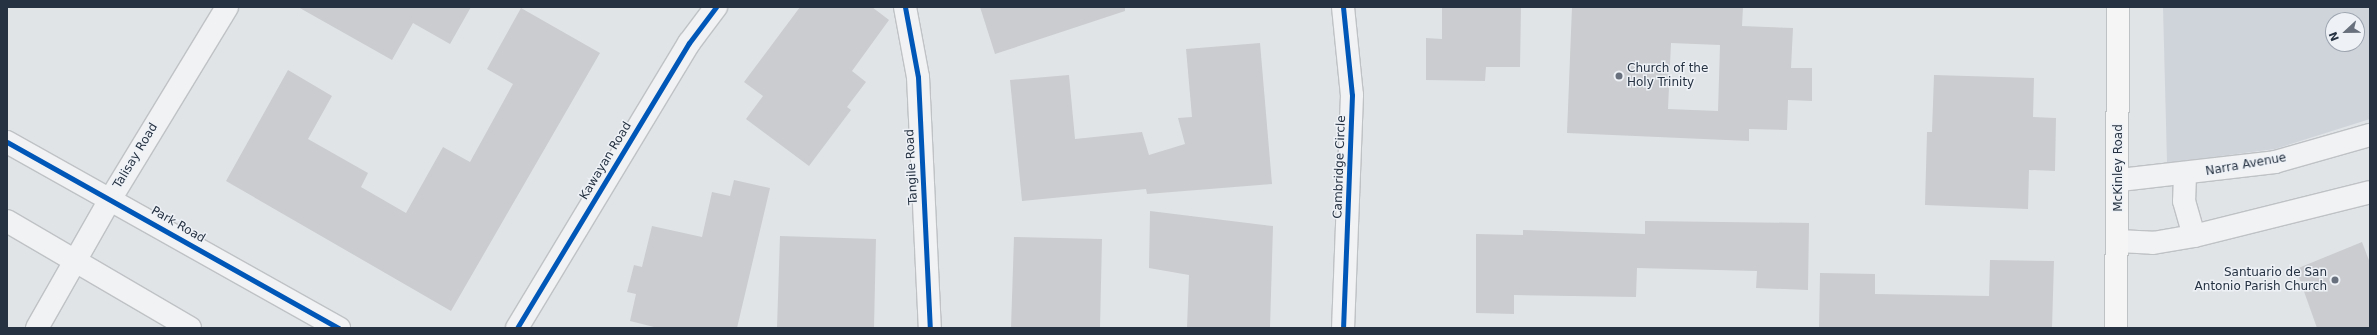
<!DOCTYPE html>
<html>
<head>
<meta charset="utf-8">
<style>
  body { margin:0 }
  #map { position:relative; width:2377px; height:335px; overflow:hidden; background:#e1e4e7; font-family:"DejaVu Sans",sans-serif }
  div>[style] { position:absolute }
  .built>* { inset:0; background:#cfd4db }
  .building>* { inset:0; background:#cacccf }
  .roads { filter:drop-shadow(1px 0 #bfc2c5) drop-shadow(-1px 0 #bfc2c5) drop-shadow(0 1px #bfc2c5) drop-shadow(0 -1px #bfc2c5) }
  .minor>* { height:22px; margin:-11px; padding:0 11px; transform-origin:11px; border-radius:11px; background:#f1f2f3 }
  .major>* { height:22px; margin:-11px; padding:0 11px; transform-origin:11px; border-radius:11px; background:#f5f5f6 }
  .cycleway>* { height:5px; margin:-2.5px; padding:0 2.5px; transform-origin:2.5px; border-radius:2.5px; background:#0057b8 }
  .dots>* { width:11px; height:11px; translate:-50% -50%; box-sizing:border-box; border:2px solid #eef2f7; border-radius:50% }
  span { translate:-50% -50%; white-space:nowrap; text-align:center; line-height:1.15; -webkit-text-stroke:3px #eef2f7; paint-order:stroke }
  .poi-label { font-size:12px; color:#263242 }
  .left { translate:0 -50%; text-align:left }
  .right { translate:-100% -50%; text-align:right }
  .street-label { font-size:12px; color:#263242 }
  .frame { position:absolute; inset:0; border:8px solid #263242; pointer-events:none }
  .north { position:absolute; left:2325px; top:12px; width:40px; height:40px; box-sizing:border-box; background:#eef2f7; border:1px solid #9ea5af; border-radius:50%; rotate:248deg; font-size:11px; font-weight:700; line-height:16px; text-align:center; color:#263242 }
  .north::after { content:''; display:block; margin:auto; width:14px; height:18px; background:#67707c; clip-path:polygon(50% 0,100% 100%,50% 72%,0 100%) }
</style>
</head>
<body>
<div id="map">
  <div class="built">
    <i style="clip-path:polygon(evenodd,2163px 7px,2370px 7px,2370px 119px,2275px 149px,2167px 163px,2163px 7px,2333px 20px,2357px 20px,2357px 44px,2333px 44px,2333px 20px)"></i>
  </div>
  <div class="building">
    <i style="clip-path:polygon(298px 7px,471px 7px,450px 44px,413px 23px,392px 60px)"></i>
    <i style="clip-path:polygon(800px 7px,872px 7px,889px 20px,852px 71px,866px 82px,847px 107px,851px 110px,809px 166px,746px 119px,763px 96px,744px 82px)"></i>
    <i style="clip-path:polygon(980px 7px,1125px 7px,1125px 11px,995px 54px)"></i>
    <i style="clip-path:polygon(1442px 7px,1521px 7px,1520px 67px,1486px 67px,1485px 81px,1426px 80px,1426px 38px,1442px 39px)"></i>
    <i style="clip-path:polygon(evenodd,1572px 7px,1743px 7px,1742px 26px,1793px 28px,1791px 68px,1812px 68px,1812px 101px,1788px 100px,1787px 130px,1749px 129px,1749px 141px,1567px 133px,1572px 7px,1671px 43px,1720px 45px,1718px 111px,1668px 109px,1671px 43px)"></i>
    <i style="clip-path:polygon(521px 8px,600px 53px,451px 311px,226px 181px,288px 70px,332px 96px,308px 139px,368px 173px,361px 187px,406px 213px,443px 147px,470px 162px,513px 84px,487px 69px)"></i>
    <i style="clip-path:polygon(1260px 43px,1272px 184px,1147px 194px,1146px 189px,1022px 201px,1010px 80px,1069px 75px,1075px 139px,1142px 132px,1149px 155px,1185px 144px,1178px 118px,1192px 117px,1186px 49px)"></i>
    <i style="clip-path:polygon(1934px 75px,2034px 78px,2033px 117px,2056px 118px,2055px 171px,2029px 170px,2028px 209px,1925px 205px,1927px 132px,1932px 132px)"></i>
    <i style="clip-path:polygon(734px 180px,770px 188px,737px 328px,658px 328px,630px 321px,636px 294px,627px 292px,634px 265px,642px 267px,652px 226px,702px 237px,712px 192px,730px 196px)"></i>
    <i style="clip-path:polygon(1150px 211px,1273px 226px,1270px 328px,1187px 328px,1189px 275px,1149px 268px)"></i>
    <i style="clip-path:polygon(1645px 221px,1809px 223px,1808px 290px,1756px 288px,1757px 271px,1637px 268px,1636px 297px,1514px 295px,1514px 314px,1476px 313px,1476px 234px,1523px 235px,1523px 230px,1645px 234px)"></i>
    <i style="clip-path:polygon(780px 236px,876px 239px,874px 328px,777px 328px)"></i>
    <i style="clip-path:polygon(1014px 237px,1102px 239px,1100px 328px,1011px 328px)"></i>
    <i style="clip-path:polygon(2362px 242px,2370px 263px,2370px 328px,2317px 328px,2296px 269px)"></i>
    <i style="clip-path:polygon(1990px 260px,2054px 261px,2052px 328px,1819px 328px,1820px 273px,1875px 274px,1875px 294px,1989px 296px)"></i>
  </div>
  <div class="roads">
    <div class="minor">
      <i style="left:905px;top:7px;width:71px;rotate:79.5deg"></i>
      <i style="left:918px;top:77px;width:251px;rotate:87.3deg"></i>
      <i style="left:1343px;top:7px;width:88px;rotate:84.2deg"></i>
      <i style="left:1352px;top:95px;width:233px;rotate:92.2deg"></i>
      <i style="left:7px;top:142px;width:381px;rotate:29.3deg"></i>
      <i style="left:2185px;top:175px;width:26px;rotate:92deg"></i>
      <i style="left:2184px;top:201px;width:36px;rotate:74deg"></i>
      <i style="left:2194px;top:236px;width:181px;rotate:-14deg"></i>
      <i style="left:2120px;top:180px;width:156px;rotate:-6.6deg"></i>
      <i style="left:2275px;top:162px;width:99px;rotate:-15.9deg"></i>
      <i style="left:7px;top:221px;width:212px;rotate:30.3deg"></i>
      <i style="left:2118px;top:241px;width:35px;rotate:3deg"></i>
      <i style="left:2153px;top:243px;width:42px;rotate:-9.7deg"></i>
      <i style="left:37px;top:328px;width:150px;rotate:-60.4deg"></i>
      <i style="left:111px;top:198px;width:223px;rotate:-58.7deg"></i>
      <i style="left:517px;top:328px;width:333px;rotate:-58.9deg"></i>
      <i style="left:689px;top:43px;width:45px;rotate:-53.1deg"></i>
    </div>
    <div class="major">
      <i style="left:2116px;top:328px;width:321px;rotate:-89.6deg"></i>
    </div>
  </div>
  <div class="cycleway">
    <i style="left:905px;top:7px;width:71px;rotate:79.5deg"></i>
    <i style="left:918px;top:77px;width:251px;rotate:87.3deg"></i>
    <i style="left:1343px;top:7px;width:88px;rotate:84.2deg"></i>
    <i style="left:1352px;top:95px;width:233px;rotate:92.2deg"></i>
    <i style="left:7px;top:142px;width:381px;rotate:29.3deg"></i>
    <i style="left:517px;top:328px;width:333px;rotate:-58.9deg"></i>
    <i style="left:689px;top:43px;width:45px;rotate:-53.1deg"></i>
  </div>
  <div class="dots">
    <i style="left:1619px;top:76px;background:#67707c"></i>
    <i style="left:2335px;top:280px;background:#67707c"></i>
  </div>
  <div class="poi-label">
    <span class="left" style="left:1627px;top:76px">Church of the<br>Holy Trinity</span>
    <span class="right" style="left:2327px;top:280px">Santuario de San<br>Antonio Parish Church</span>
  </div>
  <div class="street-label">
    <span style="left:136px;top:156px;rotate:-59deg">Talisay Road</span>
    <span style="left:606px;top:161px;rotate:-59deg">Kawayan Road</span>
    <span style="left:2246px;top:165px;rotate:-10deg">Narra Avenue</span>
    <span style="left:912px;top:167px;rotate:-93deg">Tangile Road</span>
    <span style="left:1340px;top:167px;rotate:-88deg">Cambridge Circle</span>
    <span style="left:2119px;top:168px;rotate:-90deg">McKinley Road</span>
    <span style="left:178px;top:225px;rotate:30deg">Park Road</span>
  </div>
  <div class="frame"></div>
  <div class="north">N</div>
</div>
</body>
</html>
